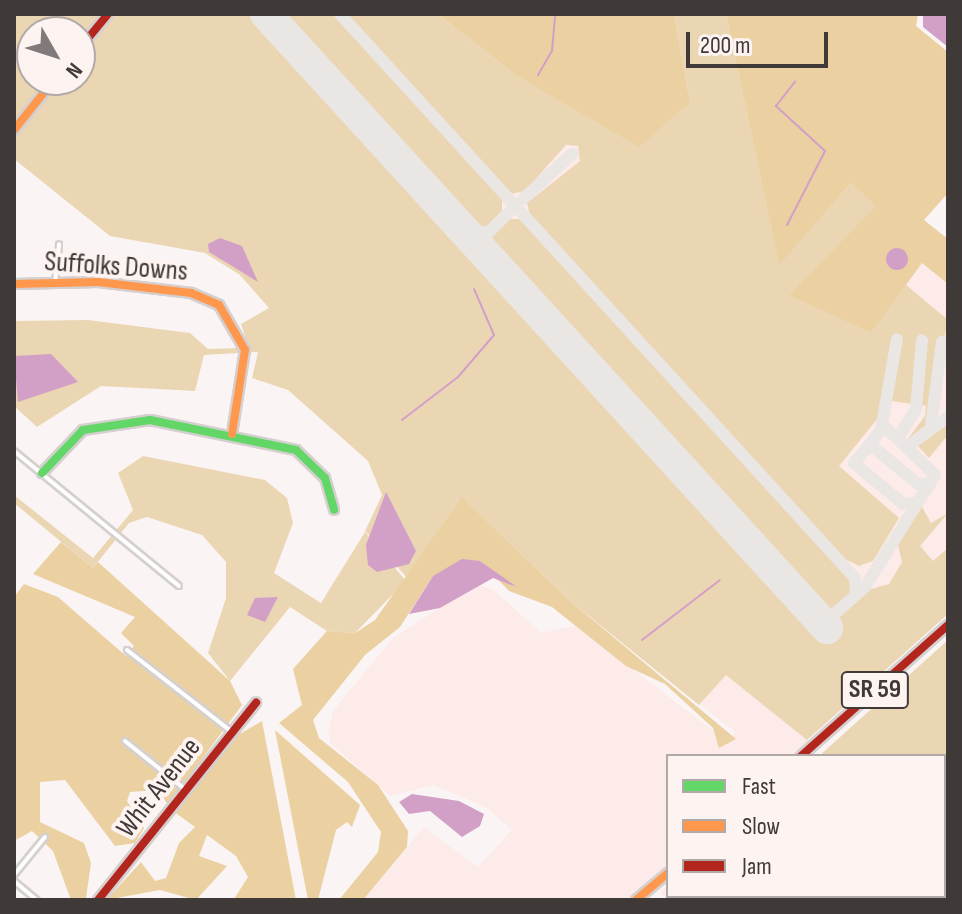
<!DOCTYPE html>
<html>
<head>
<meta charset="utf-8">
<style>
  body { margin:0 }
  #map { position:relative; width:962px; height:914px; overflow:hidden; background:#faf5f4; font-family:"Sofia Sans Condensed",sans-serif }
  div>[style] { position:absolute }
  .built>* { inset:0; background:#fcebe8 }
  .green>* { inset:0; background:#ebd6b4 }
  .forest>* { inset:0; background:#ebd0a2 }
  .water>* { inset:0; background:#d2a0c6 }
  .round { border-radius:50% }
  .stream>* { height:2px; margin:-1px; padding:0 1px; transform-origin:1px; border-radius:1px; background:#d2a0c6 }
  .taxiway>* { height:12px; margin:-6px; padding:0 6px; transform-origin:6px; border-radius:6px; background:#e9e6e4 }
  .runway>* { height:32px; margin:-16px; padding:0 16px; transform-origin:16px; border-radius:16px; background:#e9e6e4 }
  .roads { filter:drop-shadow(2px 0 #d5d0cf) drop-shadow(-2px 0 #d5d0cf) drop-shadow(0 2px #d5d0cf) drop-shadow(0 -2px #d5d0cf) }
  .street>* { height:4px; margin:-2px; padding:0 2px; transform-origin:2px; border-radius:2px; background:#fefefd }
  .fast>* { height:8px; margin:-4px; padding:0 4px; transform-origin:4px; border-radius:4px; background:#63d668 }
  .slow>* { height:8px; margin:-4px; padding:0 4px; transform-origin:4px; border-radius:4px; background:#ff974d }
  .jam>* { height:8px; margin:-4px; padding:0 4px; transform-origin:4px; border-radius:4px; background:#b3261e }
  span { translate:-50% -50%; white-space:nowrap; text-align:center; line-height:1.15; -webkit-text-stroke:8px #fdf3f1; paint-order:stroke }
  .shield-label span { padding:2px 6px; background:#fdf3f1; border:2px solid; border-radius:6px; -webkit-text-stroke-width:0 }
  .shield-label { font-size:26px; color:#3f3938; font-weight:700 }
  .street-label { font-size:28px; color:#3f3938 }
  .frame { position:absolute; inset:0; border:16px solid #3f3938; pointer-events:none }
  .legend { position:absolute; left:666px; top:754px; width:280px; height:144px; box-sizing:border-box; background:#fdf3f1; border:2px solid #b1a9a7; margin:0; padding:10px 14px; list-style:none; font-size:24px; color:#3f3938 }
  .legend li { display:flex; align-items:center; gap:16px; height:40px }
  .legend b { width:40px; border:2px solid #b1a9a7 }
  .north { position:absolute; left:16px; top:16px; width:80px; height:80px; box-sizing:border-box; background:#fdf3f1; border:2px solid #b1a9a7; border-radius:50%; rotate:129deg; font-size:22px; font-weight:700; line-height:32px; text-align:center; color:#3f3938 }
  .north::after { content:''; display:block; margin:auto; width:28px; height:36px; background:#807b7a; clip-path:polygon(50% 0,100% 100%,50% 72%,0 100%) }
  .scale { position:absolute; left:686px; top:32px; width:142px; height:36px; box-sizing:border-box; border:4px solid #3f3938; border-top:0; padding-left:10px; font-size:24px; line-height:28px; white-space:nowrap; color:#3f3938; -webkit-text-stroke:6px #fdf3f1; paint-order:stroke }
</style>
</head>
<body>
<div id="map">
  <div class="built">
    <i style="clip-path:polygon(111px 14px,438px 14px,514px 74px,690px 102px,674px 14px,726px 14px,779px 264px,877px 206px,846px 238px,905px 283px,922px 263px,948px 284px,948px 614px,807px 739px,812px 744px,799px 756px,668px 756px,668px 871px,632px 900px,363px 900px,424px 827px,478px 867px,512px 830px,487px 808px,434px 785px,390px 796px,330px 743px,328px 731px,333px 711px,393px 638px,477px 584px,494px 590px,541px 633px,575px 626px,585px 632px,729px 743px,735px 732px,570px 601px,368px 296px,80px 52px)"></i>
    <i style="clip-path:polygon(668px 886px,668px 896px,778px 896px,669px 900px,660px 893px)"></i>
  </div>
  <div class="green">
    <i style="clip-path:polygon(14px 14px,104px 14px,80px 44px,80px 32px,32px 32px,32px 80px,51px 80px,14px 125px)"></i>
    <i style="clip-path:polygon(111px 14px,257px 14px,822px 632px,868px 590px,889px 584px,902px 562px,897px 541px,920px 503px,931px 523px,948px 513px,920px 546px,933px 561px,948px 548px,948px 614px,807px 740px,726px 675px,699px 705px,570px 601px,467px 502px,408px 579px,365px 531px,382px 495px,368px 461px,288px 390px,252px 378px,258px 352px,204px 355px,195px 391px,101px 386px,37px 427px,14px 406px,14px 321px,88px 320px,190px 333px,208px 349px,240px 348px,248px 346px,241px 324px,269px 308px,240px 275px,205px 253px,110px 236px,14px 159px,14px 133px,57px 80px,80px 80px,80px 52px)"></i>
    <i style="clip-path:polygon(276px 14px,334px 14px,502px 198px,502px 212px,483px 230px,470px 227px)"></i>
    <i style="clip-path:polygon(346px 14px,438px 14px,514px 74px,690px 102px,674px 14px,726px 14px,779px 264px,851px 183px,877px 206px,790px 294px,871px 333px,905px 284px,948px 320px,926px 425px,907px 440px,925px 416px,926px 406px,917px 404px,923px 340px,912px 404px,892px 401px,895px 337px,887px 407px,839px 466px,899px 518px,873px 561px,859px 566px,843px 558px,530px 216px,527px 203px,580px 161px,578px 146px,566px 145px,525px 191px,511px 194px)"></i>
    <i style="clip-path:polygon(508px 219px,521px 219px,851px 579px,853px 592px,834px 610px,819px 608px,489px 247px,489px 236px)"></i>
    <i style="clip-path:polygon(948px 422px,948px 435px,929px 458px,918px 446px)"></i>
    <i style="clip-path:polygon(143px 456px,265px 480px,287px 498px,293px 523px,274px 573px,321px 603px,365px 532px,406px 581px,355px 633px,327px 631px,290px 607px,230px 681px,208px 653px,226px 598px,226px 562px,202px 535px,147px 517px,129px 523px,93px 568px,14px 503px,14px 495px,93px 558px,133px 510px,118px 473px)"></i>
    <i style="clip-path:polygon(948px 640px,948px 900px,939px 900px,944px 756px,819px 756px)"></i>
  </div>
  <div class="forest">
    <i style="clip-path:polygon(438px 14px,674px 14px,690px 102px,639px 147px,514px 74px)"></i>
    <i style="clip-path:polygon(726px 14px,918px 14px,916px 26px,948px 52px,948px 193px,924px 220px,948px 239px,948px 284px,922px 263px,871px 333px,789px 295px,876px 206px,851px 183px,779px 265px)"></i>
    <i style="clip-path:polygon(462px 497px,570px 601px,736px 739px,719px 748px,713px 728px,665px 684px,626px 666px,552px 607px,509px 591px,480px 561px,433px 576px,400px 627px,365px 655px,313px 720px,319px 738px,378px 785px,408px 831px,407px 847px,363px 900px,339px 900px,378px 852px,381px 832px,348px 782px,279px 723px,302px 705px,293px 669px,327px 631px,355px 633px,375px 620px)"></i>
    <i style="clip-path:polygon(61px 542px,93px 568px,98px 562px,230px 681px,242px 705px,168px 805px,158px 790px,130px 792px,127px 801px,144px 828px,135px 843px,115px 846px,65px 780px,40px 782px,40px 822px,84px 843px,91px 863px,86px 898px,71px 900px,53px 851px,32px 831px,14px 841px,14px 597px,24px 584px,58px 597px,126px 656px,134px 646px,121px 633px,135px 617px,33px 574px)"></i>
    <i style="clip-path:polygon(262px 721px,296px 900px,234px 899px,248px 877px,236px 856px,207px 835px,199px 856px,227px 866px,196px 900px,160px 890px,106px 900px,141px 862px,155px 881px,166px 878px,179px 843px,195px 827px,173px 811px,231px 739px)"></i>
    <i style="clip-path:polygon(275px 730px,360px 805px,352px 827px,347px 822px,336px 830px,318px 900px,308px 900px)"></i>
    <i style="clip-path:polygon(827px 896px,934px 896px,939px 900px,832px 900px)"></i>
  </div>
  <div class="water">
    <i style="clip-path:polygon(923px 14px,948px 14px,948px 47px,923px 27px)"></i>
    <i style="clip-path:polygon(220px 238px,242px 246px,258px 282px,209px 252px,208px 244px)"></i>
    <i class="round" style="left:886px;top:248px;width:22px;height:22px"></i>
    <i style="clip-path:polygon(51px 354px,78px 382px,18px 402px,14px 356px)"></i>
    <i style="clip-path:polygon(386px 492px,416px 551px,409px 564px,377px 572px,368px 565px,366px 545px)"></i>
    <i style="clip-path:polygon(462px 559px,480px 561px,517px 587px,493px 578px,440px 608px,409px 614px,433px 576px)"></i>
    <i style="clip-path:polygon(278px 597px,265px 622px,247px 615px,255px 598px)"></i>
    <i style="clip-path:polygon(412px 794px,459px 801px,484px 814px,480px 826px,462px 837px,430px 811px,409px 814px,399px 802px)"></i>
  </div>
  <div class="stream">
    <i style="left:538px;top:75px;width:28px;rotate:-60deg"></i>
    <i style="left:552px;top:51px;width:37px;rotate:-85deg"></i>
    <i style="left:787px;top:225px;width:83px;rotate:-62.8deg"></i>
    <i style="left:825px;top:151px;width:67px;rotate:-137.4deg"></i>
    <i style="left:776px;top:106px;width:31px;rotate:-52deg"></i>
    <i style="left:402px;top:420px;width:71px;rotate:-37.5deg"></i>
    <i style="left:458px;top:377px;width:55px;rotate:-49.4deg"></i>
    <i style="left:494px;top:335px;width:50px;rotate:-113.5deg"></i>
    <i style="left:642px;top:640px;width:98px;rotate:-37.6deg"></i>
  </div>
  <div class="taxiway">
    <i style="left:340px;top:14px;width:764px;rotate:47.6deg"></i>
    <i style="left:855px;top:578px;width:17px;rotate:87deg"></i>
    <i style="left:523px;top:199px;width:67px;rotate:-42.6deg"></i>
    <i style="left:461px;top:227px;width:27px;rotate:13deg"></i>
    <i style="left:487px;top:255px;width:19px;rotate:-96deg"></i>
    <i style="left:485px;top:236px;width:33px;rotate:-45deg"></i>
    <i style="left:931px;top:425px;width:84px;rotate:-82.5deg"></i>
    <i style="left:884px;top:426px;width:23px;rotate:128deg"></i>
    <i style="left:870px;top:444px;width:62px;rotate:39.8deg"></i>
    <i style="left:918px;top:484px;width:12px"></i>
    <i style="left:898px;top:438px;width:34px;rotate:-58deg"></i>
    <i style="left:916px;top:409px;width:69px;rotate:-85deg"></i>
    <i style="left:870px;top:444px;width:25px;rotate:130deg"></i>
    <i style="left:854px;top:463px;width:64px;rotate:39.9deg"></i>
    <i style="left:903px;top:504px;width:12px;rotate:-5deg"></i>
    <i style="left:908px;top:446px;width:49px;rotate:-35.9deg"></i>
    <i style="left:810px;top:609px;width:23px;rotate:18deg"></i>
    <i style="left:832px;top:616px;width:44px;rotate:-41.3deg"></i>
    <i style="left:865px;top:587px;width:132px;rotate:-58deg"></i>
    <i style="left:935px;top:475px;width:74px;rotate:-136.1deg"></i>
    <i style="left:882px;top:424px;width:86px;rotate:-80deg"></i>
  </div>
  <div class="runway">
    <i style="left:266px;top:14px;width:832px;rotate:47.58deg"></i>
  </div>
  <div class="roads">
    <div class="street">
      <i style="left:55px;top:283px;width:39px;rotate:-84deg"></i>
      <i style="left:14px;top:451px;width:213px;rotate:39.3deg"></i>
      <i style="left:127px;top:650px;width:133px;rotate:38deg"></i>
      <i style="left:125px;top:741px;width:78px;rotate:38.8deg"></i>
      <i style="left:14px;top:875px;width:49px;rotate:-50.8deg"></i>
      <i style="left:14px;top:881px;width:30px;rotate:40deg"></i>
    </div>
    <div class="fast">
      <i style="left:42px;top:473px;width:59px;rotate:-46.4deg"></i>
      <i style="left:83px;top:430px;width:68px;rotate:-8.5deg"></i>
      <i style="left:150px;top:420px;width:149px;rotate:11.6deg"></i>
      <i style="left:296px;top:450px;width:40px;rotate:44deg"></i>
      <i style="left:325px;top:478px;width:33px;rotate:74deg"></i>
    </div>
    <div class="slow">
      <i style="left:14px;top:130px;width:64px;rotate:-51.3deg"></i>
      <i style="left:14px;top:284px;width:84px;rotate:-1.4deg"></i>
      <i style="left:98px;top:282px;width:94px;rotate:6.7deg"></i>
      <i style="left:191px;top:293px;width:30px;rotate:23deg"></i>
      <i style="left:219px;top:305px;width:52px;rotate:60deg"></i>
      <i style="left:245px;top:350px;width:85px;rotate:98.8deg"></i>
      <i style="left:636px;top:900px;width:42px;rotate:-40.2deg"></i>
    </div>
    <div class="jam">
      <i style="left:80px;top:48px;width:44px;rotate:-50.5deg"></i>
      <i style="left:801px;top:756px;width:197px;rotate:-41.7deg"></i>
      <i style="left:98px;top:900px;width:253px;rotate:-51.3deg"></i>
    </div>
  </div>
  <div class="shield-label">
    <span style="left:875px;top:690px">SR 59</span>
  </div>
  <div class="street-label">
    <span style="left:116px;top:267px;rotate:4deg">Suffolks Downs</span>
    <span style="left:159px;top:788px;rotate:-52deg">Whit Avenue</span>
  </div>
  <div class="frame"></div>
  <ul class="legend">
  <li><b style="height:10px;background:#63d668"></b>Fast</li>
  <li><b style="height:10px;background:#ff974d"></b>Slow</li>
  <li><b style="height:10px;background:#b3261e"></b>Jam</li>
  </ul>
  <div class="north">N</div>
  <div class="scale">200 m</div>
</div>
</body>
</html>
